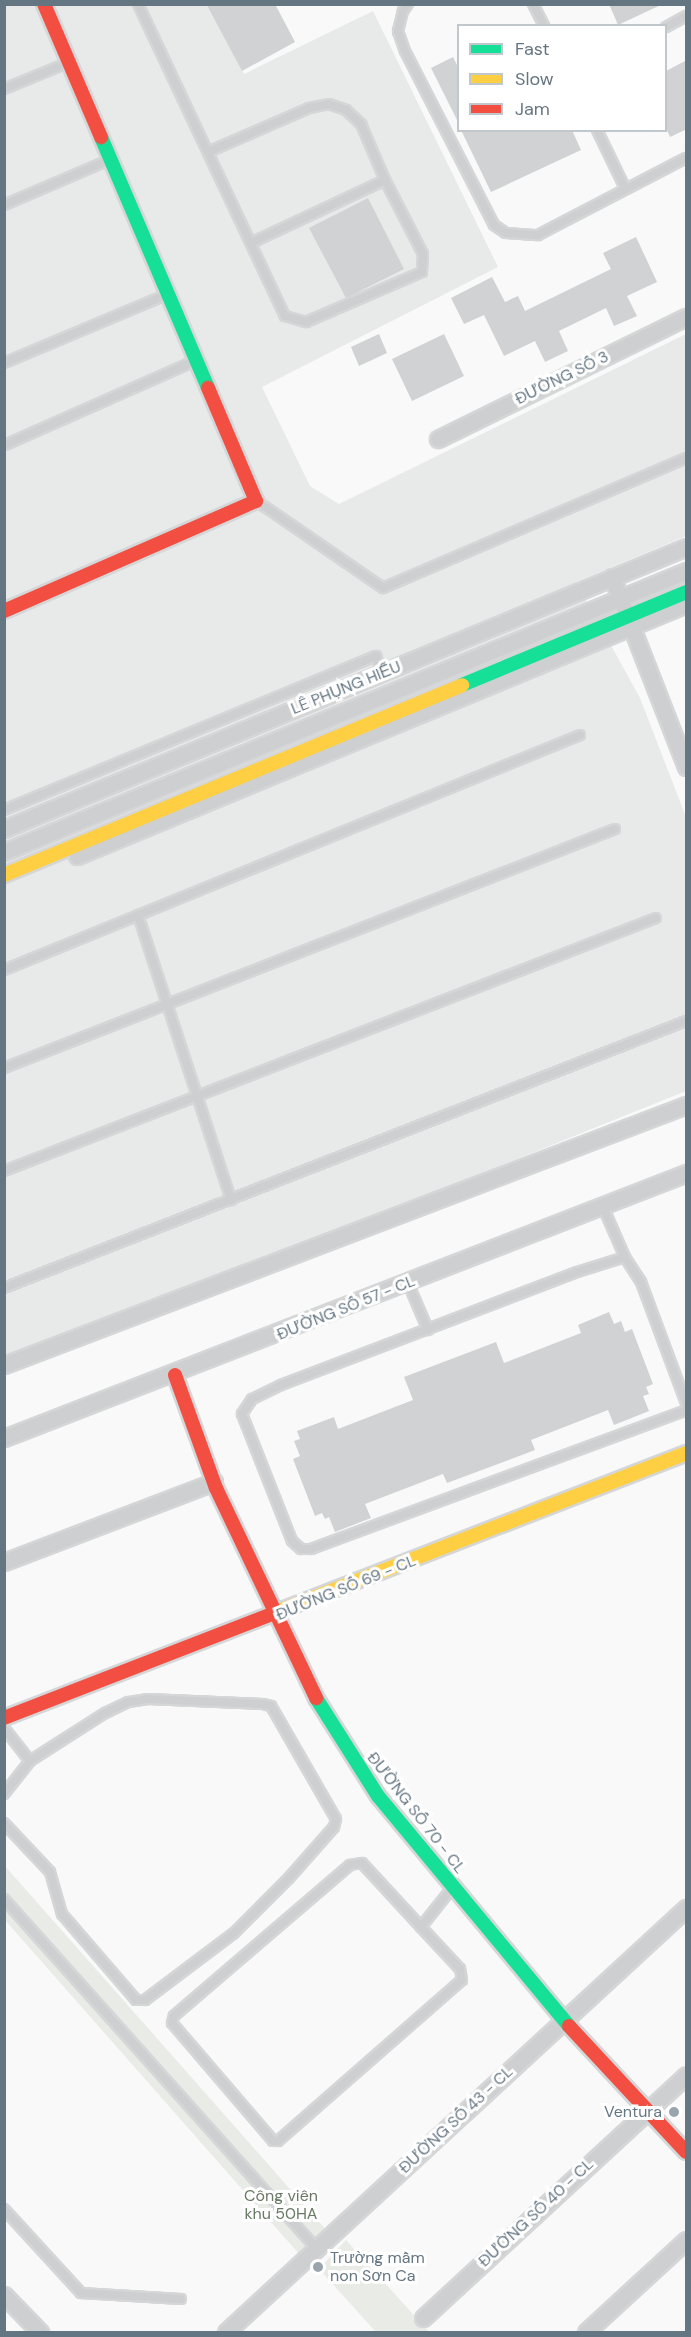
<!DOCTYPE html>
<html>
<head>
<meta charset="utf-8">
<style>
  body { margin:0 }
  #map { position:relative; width:691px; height:2337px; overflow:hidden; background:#f9f9f9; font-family:"DM Sans",sans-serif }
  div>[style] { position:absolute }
  .built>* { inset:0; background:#e8e9e9 }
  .green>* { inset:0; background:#e8ebe6 }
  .building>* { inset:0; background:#d0d2d3 }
  .roads { filter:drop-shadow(2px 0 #d5d6d7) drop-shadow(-2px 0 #d5d6d7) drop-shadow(0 2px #d5d6d7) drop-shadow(0 -2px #d5d6d7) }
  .lane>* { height:8px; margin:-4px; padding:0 4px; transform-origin:4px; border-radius:4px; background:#cecfd0 }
  .street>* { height:15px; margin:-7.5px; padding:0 7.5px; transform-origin:7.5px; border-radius:7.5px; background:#cecfd0 }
  .fast>* { height:14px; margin:-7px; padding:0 7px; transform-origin:7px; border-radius:7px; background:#16e098 }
  .slow>* { height:14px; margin:-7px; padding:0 7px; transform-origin:7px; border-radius:7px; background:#ffcf43 }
  .jam>* { height:14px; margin:-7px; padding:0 7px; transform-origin:7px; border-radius:7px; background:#f24e42 }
  .dots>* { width:16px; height:16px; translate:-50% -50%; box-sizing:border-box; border:3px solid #fff; border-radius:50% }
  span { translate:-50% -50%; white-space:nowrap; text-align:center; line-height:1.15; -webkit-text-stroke:6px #fff; paint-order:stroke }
  .street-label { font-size:16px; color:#657683 }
  .poi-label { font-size:16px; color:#657683 }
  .right { translate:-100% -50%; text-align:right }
  .left { translate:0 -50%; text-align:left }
  .park-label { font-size:16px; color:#687a64 }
  .frame { position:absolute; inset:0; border:6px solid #657683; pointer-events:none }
  .legend { position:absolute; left:457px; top:24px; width:210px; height:108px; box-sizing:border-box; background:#fff; border:2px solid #c1c8cd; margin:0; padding:8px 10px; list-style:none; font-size:18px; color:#657683 }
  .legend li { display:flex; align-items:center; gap:12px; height:30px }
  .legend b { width:30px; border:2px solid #c1c8cd }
</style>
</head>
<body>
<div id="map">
  <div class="built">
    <i style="clip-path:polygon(5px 5px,206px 5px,244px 74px,373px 11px,498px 267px,262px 387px,310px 486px,339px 504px,686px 334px,686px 536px,576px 582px,640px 698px,686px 817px,686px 1091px,373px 1217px,5px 1356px)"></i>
  </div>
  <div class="green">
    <i style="clip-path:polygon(4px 1865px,327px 2231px,300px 2255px,5px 1920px)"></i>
    <i style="clip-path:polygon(346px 2240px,429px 2332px,376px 2332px,319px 2269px)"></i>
  </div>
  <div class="building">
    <i style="clip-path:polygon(206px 4px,275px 4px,295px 42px,242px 71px)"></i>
    <i style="clip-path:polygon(609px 4px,663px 4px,618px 25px)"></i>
    <i style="clip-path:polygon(453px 57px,459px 69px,459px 124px,431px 68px)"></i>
    <i style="clip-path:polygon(687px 60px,687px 129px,670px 137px,666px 128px,666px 71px)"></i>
    <i style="clip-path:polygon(461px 130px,572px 130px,581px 150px,491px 192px)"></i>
    <i style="clip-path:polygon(368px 198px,404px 269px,346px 298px,309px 228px)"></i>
    <i style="clip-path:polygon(636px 237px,657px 282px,627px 296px,637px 316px,614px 326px,606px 308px,559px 331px,568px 351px,545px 362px,535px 341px,504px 356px,484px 315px,464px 324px,451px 298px,492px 277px,505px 302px,518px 296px,525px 311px,611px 269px,603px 253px)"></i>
    <i style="clip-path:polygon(379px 334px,387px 353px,359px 366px,351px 347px)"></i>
    <i style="clip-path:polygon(444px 334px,464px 376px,412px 401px,392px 359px)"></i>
    <i style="clip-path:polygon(609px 1312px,614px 1324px,621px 1321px,625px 1332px,632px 1329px,653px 1384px,646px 1387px,649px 1394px,643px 1396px,649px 1411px,614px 1425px,608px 1410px,531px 1440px,535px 1450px,447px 1483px,443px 1474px,365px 1504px,371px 1518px,335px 1532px,329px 1517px,325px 1519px,322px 1513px,315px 1516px,293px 1459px,300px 1456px,294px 1441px,300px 1439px,297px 1431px,334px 1417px,338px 1429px,413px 1400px,404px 1377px,496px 1342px,504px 1363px,581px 1333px,578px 1325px)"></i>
  </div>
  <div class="roads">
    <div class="lane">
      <i style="left:138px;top:4px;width:345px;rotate:64.8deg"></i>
      <i style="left:285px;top:316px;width:22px;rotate:16deg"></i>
      <i style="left:306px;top:322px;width:126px;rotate:-23.3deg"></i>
      <i style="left:422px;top:272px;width:18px;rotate:-87deg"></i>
      <i style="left:423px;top:254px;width:83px;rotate:-117.2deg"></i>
      <i style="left:408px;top:4px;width:9px;rotate:126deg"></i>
      <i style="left:403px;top:11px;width:21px;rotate:104deg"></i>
      <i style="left:398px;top:31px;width:21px;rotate:71deg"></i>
      <i style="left:405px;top:51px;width:195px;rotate:62.9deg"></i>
      <i style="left:494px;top:225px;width:14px;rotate:34deg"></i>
      <i style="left:506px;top:233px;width:32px;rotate:4deg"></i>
      <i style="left:538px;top:235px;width:167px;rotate:-27.5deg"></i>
      <i style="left:533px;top:4px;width:25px;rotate:63deg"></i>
      <i style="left:666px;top:27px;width:23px;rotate:-29deg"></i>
      <i style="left:4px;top:89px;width:68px;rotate:-22.4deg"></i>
      <i style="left:597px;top:130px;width:64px;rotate:64.2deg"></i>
      <i style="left:208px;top:152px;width:110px;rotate:-23.5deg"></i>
      <i style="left:309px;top:108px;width:20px;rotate:-11deg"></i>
      <i style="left:329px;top:104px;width:18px;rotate:19deg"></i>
      <i style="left:346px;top:110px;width:21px;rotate:43deg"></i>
      <i style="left:361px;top:124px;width:61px;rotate:66.8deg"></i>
      <i style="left:385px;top:180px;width:148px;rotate:154.8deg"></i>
      <i style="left:4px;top:205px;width:114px;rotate:-23.2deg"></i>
      <i style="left:4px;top:363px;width:176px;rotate:-22.8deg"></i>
      <i style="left:5px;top:445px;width:208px;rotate:-23.9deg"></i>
      <i style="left:258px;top:502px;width:152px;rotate:34.5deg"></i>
      <i style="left:383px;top:588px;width:330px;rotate:-23.2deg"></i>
      <i style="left:4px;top:810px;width:403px;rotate:-22.5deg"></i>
      <i style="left:376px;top:656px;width:18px;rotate:71deg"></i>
      <i style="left:138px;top:915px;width:300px;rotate:71.9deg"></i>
      <i style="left:4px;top:970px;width:622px;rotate:-22.19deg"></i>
      <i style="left:4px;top:1068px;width:656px;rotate:-21.36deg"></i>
      <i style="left:4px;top:1171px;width:699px;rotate:-21.21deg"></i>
      <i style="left:603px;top:1207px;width:55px;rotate:66.3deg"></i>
      <i style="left:408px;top:1283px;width:51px;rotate:66.9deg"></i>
      <i style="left:4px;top:1288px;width:732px;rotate:-21.38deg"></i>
      <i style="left:686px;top:1403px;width:129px;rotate:-110.4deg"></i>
      <i style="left:641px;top:1282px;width:30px;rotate:-123deg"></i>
      <i style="left:625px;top:1257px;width:50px;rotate:162.6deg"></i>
      <i style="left:577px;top:1272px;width:317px;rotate:159.1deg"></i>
      <i style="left:281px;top:1385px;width:32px;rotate:154deg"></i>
      <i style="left:252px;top:1399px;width:18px;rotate:124deg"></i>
      <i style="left:242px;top:1414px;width:136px;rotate:68.5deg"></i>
      <i style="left:292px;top:1541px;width:12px;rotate:42deg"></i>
      <i style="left:301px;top:1549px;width:10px"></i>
      <i style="left:311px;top:1549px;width:400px;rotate:-20.3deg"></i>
      <i style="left:4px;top:1728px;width:42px;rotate:51.8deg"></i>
      <i style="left:30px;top:1761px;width:42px;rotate:128.2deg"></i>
      <i style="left:4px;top:1823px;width:67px;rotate:46.8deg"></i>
      <i style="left:50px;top:1872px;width:44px;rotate:74.1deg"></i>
      <i style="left:62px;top:1914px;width:113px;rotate:49.3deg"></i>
      <i style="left:136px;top:2000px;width:9px"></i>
      <i style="left:145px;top:2000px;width:111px;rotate:-37deg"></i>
      <i style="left:234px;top:1933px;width:78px;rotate:-45deg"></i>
      <i style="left:289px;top:1878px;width:68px;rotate:-48.6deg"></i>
      <i style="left:334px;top:1827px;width:8px;rotate:-76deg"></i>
      <i style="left:336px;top:1819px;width:130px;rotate:-119.9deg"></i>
      <i style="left:271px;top:1706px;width:8px;rotate:-166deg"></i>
      <i style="left:263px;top:1704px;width:115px;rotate:-177.5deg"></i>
      <i style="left:148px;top:1699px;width:20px;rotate:171deg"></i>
      <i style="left:128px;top:1702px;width:25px;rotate:154deg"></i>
      <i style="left:105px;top:1713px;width:89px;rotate:147.4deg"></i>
      <i style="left:4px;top:1899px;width:470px;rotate:48.2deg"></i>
      <i style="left:421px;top:1927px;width:87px;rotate:-132.7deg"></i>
      <i style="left:362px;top:1863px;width:12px;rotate:171deg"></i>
      <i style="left:350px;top:1865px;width:232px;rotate:139.4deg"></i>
      <i style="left:174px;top:2016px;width:7px;rotate:106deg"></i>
      <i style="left:172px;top:2023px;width:155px;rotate:49.4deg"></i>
      <i style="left:273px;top:2141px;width:5px"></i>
      <i style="left:278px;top:2141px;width:244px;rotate:-41.2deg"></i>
      <i style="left:462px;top:1980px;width:11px;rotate:-100deg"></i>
      <i style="left:460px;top:1969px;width:57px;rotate:-132.9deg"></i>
      <i style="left:421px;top:1927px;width:50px;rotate:-51.5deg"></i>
      <i style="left:4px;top:2209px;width:114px;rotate:47.5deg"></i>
      <i style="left:81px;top:2293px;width:100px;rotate:3.4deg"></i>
    </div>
    <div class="street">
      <i style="left:438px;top:439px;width:276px;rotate:-26.2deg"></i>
      <i style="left:612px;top:577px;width:204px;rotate:68.7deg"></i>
      <i style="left:4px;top:829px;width:738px;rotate:-22.46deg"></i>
      <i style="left:4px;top:852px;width:738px;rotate:-22.39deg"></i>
      <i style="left:77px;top:856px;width:659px;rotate:-22.48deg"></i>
      <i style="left:4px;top:1365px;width:730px;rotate:-20.87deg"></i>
      <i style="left:4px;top:1438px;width:732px;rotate:-21.23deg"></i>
      <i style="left:4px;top:1562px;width:225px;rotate:-20.9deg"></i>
      <i style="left:4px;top:2295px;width:52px;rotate:45.8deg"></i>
      <i style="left:423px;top:2318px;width:358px;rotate:-42.7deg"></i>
      <i style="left:226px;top:2332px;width:626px;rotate:-42.67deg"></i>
      <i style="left:586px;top:2332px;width:136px;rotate:-42.6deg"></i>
    </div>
    <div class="fast">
      <i style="left:101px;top:137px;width:273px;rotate:66.9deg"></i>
      <i style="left:462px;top:685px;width:243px;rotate:-22.5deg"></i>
      <i style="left:316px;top:1698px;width:116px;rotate:57.7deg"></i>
      <i style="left:378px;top:1796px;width:299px;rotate:50.3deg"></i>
    </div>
    <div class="slow">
      <i style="left:4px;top:875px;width:496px;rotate:-22.5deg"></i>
      <i style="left:269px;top:1615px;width:447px;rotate:-21.2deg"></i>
    </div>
    <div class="jam">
      <i style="left:44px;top:4px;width:145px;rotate:66.8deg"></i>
      <i style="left:4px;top:611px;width:275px;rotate:-23.6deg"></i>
      <i style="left:256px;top:501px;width:123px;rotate:-113deg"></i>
      <i style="left:175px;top:1375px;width:120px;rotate:70.1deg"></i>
      <i style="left:216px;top:1488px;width:233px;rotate:64.5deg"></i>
      <i style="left:4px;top:1718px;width:284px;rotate:-21.2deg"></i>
      <i style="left:569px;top:2026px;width:172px;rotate:47.1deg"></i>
    </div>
  </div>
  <div class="dots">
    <i style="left:674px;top:2112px;background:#99a4ac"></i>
    <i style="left:318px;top:2267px;background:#99a4ac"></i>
  </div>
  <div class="street-label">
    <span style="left:562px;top:378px;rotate:-26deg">ĐƯỜNG SỐ 3</span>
    <span style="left:346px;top:688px;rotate:-22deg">LÊ PHỤNG HIỂU</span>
    <span style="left:346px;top:1308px;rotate:-22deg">ĐƯỜNG SỐ 57 - CL</span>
    <span style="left:346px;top:1588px;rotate:-22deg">ĐƯỜNG SỐ 69 - CL</span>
    <span style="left:416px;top:1813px;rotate:52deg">ĐƯỜNG SỐ 70 - CL</span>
    <span style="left:456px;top:2120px;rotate:-43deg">ĐƯỜNG SỐ 43 - CL</span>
    <span style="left:536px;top:2213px;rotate:-43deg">ĐƯỜNG SỐ 40 - CL</span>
  </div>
  <div class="poi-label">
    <span class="right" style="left:662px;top:2112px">Ventura</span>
    <span class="left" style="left:330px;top:2267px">Trường mầm<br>non Sơn Ca</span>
  </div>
  <div class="park-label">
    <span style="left:281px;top:2205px">Công viên<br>khu 50HA</span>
  </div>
  <div class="frame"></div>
  <ul class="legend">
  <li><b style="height:8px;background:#16e098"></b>Fast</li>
  <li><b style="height:8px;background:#ffcf43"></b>Slow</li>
  <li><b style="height:8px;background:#f24e42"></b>Jam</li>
  </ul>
</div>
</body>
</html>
